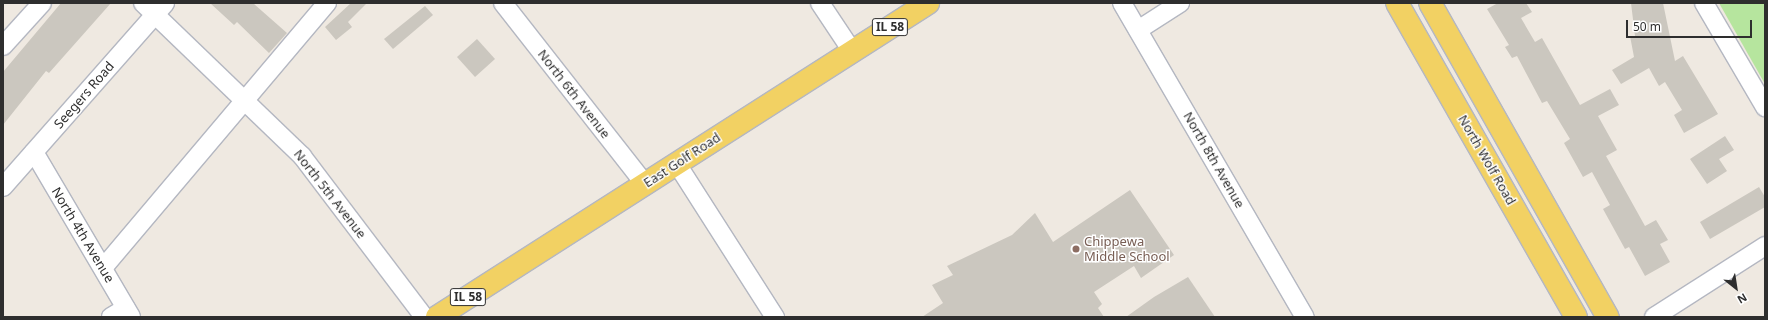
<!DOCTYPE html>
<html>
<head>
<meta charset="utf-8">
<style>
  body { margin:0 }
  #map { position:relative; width:1768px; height:320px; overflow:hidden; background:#efe9e1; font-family:"Noto Sans",sans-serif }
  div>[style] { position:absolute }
  .green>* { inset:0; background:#b6e59e }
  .building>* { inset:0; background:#cbc7bf }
  .roads { filter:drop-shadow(1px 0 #b4b7c1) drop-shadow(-1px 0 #b4b7c1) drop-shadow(0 1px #b4b7c1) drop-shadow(0 -1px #b4b7c1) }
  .minor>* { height:18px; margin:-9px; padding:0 9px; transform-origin:9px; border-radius:9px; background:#fff }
  .major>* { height:22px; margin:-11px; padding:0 11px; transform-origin:11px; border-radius:11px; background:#f2d163 }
  .dots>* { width:11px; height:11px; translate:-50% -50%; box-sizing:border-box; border:2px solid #fff; border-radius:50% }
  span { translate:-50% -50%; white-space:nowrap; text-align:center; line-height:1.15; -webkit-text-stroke:3px #fff; paint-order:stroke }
  .shield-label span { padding:1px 3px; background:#fff; border:1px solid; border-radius:3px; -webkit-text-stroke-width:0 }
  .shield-label { font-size:12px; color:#2e2e2e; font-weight:700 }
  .street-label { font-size:13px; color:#2e2e2e }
  .education-label { font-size:13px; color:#785e54 }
  .left { translate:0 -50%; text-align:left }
  .frame { position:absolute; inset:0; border:4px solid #2e2e2e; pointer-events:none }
  .north { position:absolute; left:1716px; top:268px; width:40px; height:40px; -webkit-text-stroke:3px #fff; paint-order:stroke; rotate:150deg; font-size:11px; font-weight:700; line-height:16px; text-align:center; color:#2e2e2e }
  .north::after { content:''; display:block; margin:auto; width:14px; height:18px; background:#2e2e2e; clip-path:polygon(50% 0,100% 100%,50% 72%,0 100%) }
  .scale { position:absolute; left:1626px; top:20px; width:126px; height:18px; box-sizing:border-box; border:2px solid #2e2e2e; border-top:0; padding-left:5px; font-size:12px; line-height:14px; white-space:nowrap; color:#2e2e2e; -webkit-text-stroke:3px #fff; paint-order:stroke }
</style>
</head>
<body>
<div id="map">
  <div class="green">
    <i style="clip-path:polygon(1719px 3px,1765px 3px,1765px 84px)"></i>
  </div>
  <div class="building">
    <i style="clip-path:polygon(61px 3px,111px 3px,49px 73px,46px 71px,3px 125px,3px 72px)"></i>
    <i style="clip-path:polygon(210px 3px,253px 3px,287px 33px,269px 53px,237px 22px,234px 25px)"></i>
    <i style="clip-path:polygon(351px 3px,367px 3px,348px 22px,352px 27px,336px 40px,325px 27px)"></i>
    <i style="clip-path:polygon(1498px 3px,1526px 3px,1532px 12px,1521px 18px,1535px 42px,1542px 38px,1580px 105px,1610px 89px,1619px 105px,1598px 116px,1617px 150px,1606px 156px,1645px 226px,1656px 220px,1668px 240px,1660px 244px,1670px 262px,1645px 276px,1629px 247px,1625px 249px,1603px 209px,1610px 205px,1592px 172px,1583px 177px,1564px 143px,1570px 139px,1547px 101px,1542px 103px,1517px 56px,1512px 58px,1505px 47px,1509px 45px,1487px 9px)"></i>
    <i style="clip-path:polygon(1631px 3px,1663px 3px,1675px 61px,1683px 56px,1718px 114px,1684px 133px,1674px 115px,1682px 110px,1665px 82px,1659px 86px,1649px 68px,1621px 84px,1612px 70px,1634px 57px,1630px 36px,1635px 36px)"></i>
    <i style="clip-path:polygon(425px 6px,433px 15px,393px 49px,384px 39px)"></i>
    <i style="clip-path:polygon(477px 39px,495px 59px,475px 77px,457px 57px)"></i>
    <i style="clip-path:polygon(1725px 136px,1734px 150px,1719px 159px,1727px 171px,1707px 184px,1690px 159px)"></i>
    <i style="clip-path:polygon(1759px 187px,1765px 197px,1765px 207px,1710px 239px,1700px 222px)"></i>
    <i style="clip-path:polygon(1130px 190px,1174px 255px,1141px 278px,1134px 266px,1094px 292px,1102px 304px,1098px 308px,1104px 317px,922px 317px,943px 303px,932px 285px,953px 275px,947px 266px,1012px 235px,1035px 213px,1053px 242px)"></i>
    <i style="clip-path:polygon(1188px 277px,1215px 317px,1126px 317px,1154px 297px)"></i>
  </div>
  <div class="roads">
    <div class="minor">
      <i style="left:143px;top:3px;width:221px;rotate:43.9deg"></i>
      <i style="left:302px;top:156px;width:202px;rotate:52.8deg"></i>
      <i style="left:503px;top:3px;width:230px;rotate:51.9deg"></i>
      <i style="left:820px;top:3px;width:58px;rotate:56.3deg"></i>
      <i style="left:1122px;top:3px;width:363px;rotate:59.8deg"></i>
      <i style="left:1704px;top:3px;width:121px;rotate:59.6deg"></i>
      <i style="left:1138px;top:30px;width:50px;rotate:-32.7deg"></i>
      <i style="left:3px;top:46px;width:58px;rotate:-47.8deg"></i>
      <i style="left:34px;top:152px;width:191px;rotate:59.5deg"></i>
      <i style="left:677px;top:164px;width:182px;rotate:57.4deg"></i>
      <i style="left:3px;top:187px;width:245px;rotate:-48.6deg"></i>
      <i style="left:103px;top:268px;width:347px;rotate:-49.8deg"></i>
      <i style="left:111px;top:317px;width:17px;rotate:-31deg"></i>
      <i style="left:1654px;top:317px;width:132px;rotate:-32.6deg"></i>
    </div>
    <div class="major">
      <i style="left:1397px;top:3px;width:361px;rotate:60.3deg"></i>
      <i style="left:1430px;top:3px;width:361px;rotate:60.5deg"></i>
      <i style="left:437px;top:317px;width:583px;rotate:-32.6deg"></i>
    </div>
  </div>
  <div class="dots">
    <i style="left:1076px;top:249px;background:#8d6e63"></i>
  </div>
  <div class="shield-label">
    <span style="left:890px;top:27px">IL 58</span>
    <span style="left:468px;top:297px">IL 58</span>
  </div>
  <div class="street-label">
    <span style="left:574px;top:94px;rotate:52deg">North 6th Avenue</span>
    <span style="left:84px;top:95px;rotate:-49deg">Seegers Road</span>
    <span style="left:682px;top:160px;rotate:-33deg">East Golf Road</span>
    <span style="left:1214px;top:160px;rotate:60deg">North 8th Avenue</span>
    <span style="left:1487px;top:160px;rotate:60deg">North Wolf Road</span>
    <span style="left:330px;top:194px;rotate:52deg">North 5th Avenue</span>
    <span style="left:83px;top:235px;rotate:59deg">North 4th Avenue</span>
  </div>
  <div class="education-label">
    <span class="left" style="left:1084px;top:249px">Chippewa<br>Middle School</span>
  </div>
  <div class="frame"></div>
  <div class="north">N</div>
  <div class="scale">50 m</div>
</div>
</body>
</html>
